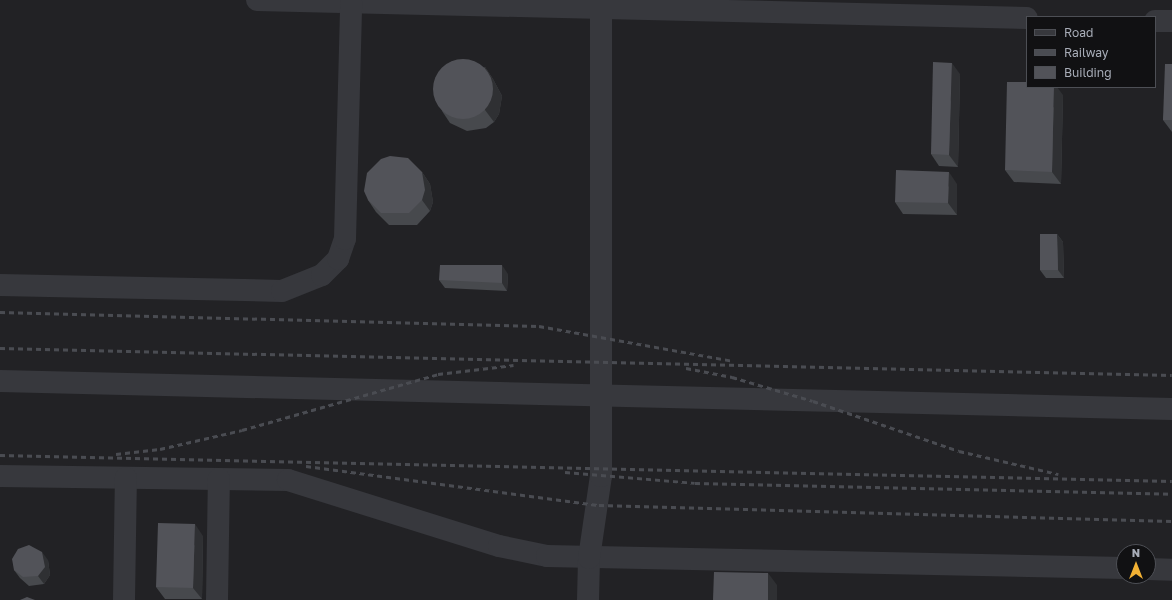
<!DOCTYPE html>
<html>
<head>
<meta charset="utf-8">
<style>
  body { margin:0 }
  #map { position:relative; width:1172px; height:600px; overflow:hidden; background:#161618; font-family:"Golos Text",sans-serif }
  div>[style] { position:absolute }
  .built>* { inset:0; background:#222225 }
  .minor>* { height:22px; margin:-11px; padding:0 11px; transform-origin:11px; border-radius:11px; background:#37383d }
  .rail>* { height:3px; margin-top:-1.5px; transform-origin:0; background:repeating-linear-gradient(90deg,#4a4c52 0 5px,transparent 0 9px) }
  .wall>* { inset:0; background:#47494d }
  .shaded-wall>* { inset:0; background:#2f3033 }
  .building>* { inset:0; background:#525359 }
  .round { border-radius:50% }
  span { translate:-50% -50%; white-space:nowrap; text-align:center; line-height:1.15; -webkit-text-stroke:3px #111113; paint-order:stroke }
  .legend { position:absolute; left:1026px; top:16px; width:130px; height:72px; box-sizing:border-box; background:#111113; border:1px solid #4d4f55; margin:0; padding:5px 7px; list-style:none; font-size:12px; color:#a8adb8 }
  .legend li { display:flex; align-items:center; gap:8px; height:20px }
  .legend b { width:20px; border:1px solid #4d4f55 }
  .north { position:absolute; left:1116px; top:544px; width:40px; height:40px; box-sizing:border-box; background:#111113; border:1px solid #4d4f55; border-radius:50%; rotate:0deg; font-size:11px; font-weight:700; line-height:16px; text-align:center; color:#a8adb8 }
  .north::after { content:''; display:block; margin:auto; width:14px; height:18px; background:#f2b134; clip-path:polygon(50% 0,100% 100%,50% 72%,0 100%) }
</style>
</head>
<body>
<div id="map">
  <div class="built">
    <i style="clip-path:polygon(evenodd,0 0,1172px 0,1172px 600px,0 600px,0 0,1027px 17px,1155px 17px,1155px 87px,1027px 87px,1027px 17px,0 0,1124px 552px,1148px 552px,1148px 576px,1124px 576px,1124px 552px)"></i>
  </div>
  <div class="minor">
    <i style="left:257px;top:0;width:770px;rotate:1.34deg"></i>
    <i style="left:1155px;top:21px;width:17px"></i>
    <i style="left:0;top:285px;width:282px;rotate:1.2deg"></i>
    <i style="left:282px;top:291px;width:43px;rotate:-21.8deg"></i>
    <i style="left:322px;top:275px;width:23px;rotate:-45deg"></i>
    <i style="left:338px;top:259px;width:21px;rotate:-71deg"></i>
    <i style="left:345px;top:239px;width:236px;rotate:-88.5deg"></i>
    <i style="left:0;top:381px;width:1172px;rotate:1.37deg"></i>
    <i style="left:0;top:476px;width:288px;rotate:0.8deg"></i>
    <i style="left:288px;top:480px;width:221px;rotate:17.4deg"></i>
    <i style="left:499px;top:546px;width:49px;rotate:11.8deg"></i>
    <i style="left:547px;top:556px;width:577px;rotate:1.19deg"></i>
    <i style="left:1148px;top:569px;width:24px;rotate:2deg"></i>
    <i style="left:124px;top:600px;width:122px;rotate:-89.1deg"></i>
    <i style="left:217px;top:600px;width:121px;rotate:-89.1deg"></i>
    <i style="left:588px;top:600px;width:42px;rotate:-88.6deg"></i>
    <i style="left:589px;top:558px;width:83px;rotate:-81.7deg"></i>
    <i style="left:601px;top:476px;width:476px;rotate:-90deg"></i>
  </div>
  <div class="rail">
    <i style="left:0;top:312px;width:539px;rotate:1.49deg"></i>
    <i style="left:539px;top:326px;width:197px;rotate:10.2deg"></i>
    <i style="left:0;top:348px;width:1172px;rotate:1.32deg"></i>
    <i style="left:686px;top:368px;width:47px;rotate:11.1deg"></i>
    <i style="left:732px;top:377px;width:84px;rotate:16.5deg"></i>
    <i style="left:813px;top:401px;width:154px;rotate:18.9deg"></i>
    <i style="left:959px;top:451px;width:102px;rotate:13.1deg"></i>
    <i style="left:116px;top:454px;width:44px;rotate:-6.5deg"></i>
    <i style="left:160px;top:449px;width:84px;rotate:-13deg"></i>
    <i style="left:242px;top:430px;width:204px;rotate:-15.9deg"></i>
    <i style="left:438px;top:374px;width:76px;rotate:-6.8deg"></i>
    <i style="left:0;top:455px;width:1172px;rotate:1.27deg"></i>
    <i style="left:306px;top:466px;width:296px;rotate:7.6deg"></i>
    <i style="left:599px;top:505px;width:573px;rotate:1.6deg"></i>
    <i style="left:565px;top:472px;width:130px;rotate:4.8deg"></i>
    <i style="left:695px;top:483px;width:477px;rotate:1.3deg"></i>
  </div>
  <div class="wall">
    <i style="clip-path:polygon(1172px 64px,1172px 132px,1163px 120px)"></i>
    <i style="clip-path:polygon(485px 67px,493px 79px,502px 96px,499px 114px,494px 122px,486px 128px,467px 131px,450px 123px,442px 111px)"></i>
    <i style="clip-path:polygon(960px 74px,958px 167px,939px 166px,931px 154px)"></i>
    <i style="clip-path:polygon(1063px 95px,1061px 184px,1014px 182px,1005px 170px)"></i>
    <i style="clip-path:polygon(422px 172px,430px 184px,433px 202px,430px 211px,417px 225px,389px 225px,376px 212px,368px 200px)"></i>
    <i style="clip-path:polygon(957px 184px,957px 215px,903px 214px,895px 202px)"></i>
    <i style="clip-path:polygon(1057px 234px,1063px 242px,1064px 278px,1046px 278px,1040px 270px)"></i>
    <i style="clip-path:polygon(508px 274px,507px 291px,445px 288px,439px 280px)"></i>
    <i style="clip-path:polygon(203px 536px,202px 599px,165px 599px,156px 587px)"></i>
    <i style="clip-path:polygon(48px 560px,50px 575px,44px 584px,29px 586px,20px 578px,14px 570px)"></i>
  </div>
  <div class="shaded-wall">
    <i style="clip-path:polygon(952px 63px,960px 74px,958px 167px,949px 155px)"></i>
    <i style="clip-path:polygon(485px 67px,493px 79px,502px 96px,499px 114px,494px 122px,485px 110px)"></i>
    <i style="clip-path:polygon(1054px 87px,1057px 87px,1063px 95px,1061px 184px,1052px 172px)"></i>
    <i style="clip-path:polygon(422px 172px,430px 184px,433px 202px,430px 211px,422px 200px)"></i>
    <i style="clip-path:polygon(949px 172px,957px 184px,957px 215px,948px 203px)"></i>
    <i style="clip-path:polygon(1057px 234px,1063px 242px,1064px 278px,1058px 270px)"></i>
    <i style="clip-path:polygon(502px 265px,508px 274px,507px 291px,502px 283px)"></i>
    <i style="clip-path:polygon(195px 524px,203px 536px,202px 599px,193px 588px)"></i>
    <i style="clip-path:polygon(42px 552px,48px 560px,50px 575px,44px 584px,38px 576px)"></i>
    <i style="clip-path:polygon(768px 573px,777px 585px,777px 600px,768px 600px)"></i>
  </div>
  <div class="building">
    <i class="round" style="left:433px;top:59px;width:60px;height:60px"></i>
    <i style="clip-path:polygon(933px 62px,952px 63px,949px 155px,931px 154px)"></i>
    <i style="clip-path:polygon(1165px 64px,1172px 64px,1172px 120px,1163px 120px)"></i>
    <i style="clip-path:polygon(1007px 82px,1027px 82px,1027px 87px,1054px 87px,1052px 172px,1005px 170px)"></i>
    <i style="clip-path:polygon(390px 156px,408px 158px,422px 172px,425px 190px,422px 200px,409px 213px,381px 213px,368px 200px,364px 191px,367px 173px,381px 159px)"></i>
    <i style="clip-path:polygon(896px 170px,949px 172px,948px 203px,895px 202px)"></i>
    <i style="clip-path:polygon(1040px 234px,1057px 234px,1058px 270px,1040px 270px)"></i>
    <i style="clip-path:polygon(440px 265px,502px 265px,502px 283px,439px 280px)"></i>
    <i style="clip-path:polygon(158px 523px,195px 524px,193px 588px,156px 587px)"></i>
    <i style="clip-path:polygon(29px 545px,42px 552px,45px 567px,38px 576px,23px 577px,14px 570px,12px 559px,18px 549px)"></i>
    <i style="clip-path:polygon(714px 572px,768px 573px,768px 600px,713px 600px)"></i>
    <i style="clip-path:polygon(27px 597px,35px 600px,20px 600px)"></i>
  </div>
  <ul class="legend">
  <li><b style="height:5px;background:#37383d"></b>Road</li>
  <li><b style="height:5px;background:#4a4c52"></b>Railway</li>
  <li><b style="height:11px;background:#525359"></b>Building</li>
  </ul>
  <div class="north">N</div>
</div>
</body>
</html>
